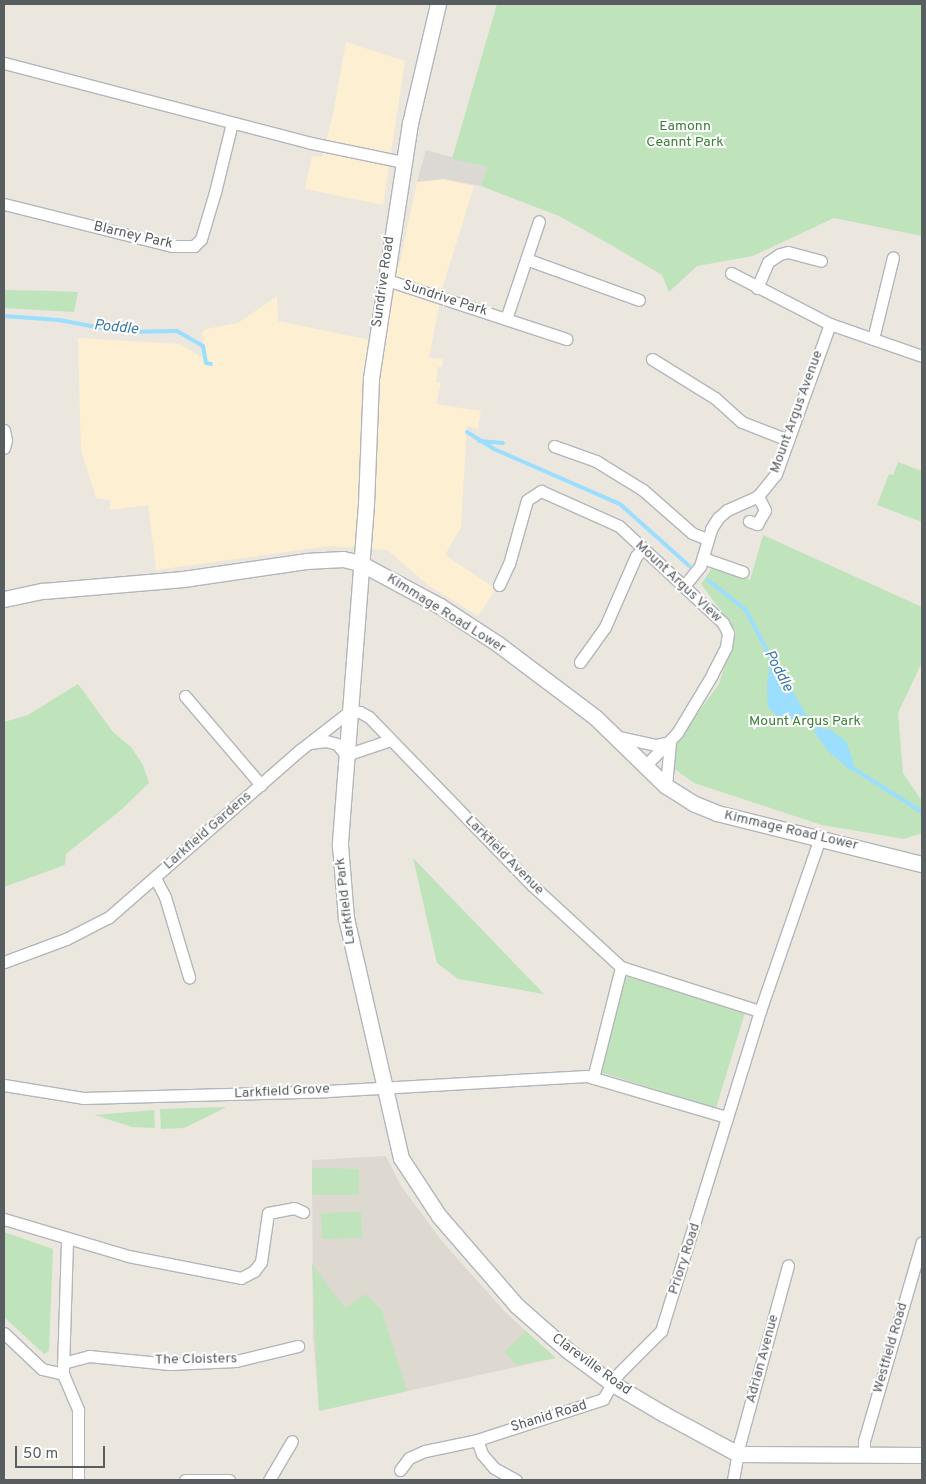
<!DOCTYPE html>
<html>
<head>
<meta charset="utf-8">
<style>
  body { margin:0 }
  #map { position:relative; width:926px; height:1484px; overflow:hidden; background:#ebe7df; font-family:Overpass,sans-serif }
  div>[style] { position:absolute }
  .commercial>* { inset:0; background:#fdefd2 }
  .industrial>* { inset:0; background:#dcd9d4 }
  .education>* { inset:0; background:#ddd9d0 }
  .green>* { inset:0; background:#bfe3bb }
  .water>* { inset:0; background:#9cdefe }
  .stream>* { height:4px; margin:-2px; padding:0 2px; transform-origin:2px; border-radius:2px; background:#9cdefe }
  .roads { filter:drop-shadow(1px 0 #b2b6ba) drop-shadow(-1px 0 #b2b6ba) drop-shadow(0 1px #b2b6ba) drop-shadow(0 -1px #b2b6ba) }
  .street>* { height:11px; margin:-5.5px; padding:0 5.5px; transform-origin:5.5px; border-radius:5.5px; background:#fff }
  .secondary>* { height:15px; margin:-7.5px; padding:0 7.5px; transform-origin:7.5px; border-radius:7.5px; background:#fff }
  span { translate:-50% -50%; white-space:nowrap; text-align:center; line-height:1.15; -webkit-text-stroke:4px #fff; paint-order:stroke }
  .park-label { font-size:14px; color:#398334 }
  .street-label { font-size:14px; color:#585d60 }
  .water-label { font-size:15px; color:#397aa6; font-style:italic }
  .frame { position:absolute; inset:0; border:5px solid #585d60; pointer-events:none }
  .scale { position:absolute; left:15px; top:1446px; width:90px; height:22px; box-sizing:border-box; border:2px solid #585d60; border-top:0; padding-left:6px; font-size:15px; line-height:18px; white-space:nowrap; color:#585d60; -webkit-text-stroke:4px #fff; paint-order:stroke }
</style>
</head>
<body>
<div id="map">
  <div class="commercial">
    <i style="clip-path:polygon(346px 42px,405px 61px,383px 205px,305px 189px,312px 156px,322px 157px,333px 114px)"></i>
    <i style="clip-path:polygon(443px 179px,474px 186px,443px 286px,429px 358px,443px 359px,442px 367px,438px 367px,436px 382px,441px 383px,436px 404px,481px 411px,478px 429px,467px 426px,461px 527px,445px 555px,496px 589px,478px 616px,428px 585px,387px 550px,329px 546px,156px 570px,148px 505px,110px 510px,110px 500px,96px 498px,81px 450px,78px 338px,180px 344px,208px 361px,201px 334px,206px 329px,238px 323px,277px 296px,278px 321px,375px 341px,384px 279px,399px 267px,417px 182px)"></i>
  </div>
  <div class="industrial">
    <i style="clip-path:polygon(426px 150px,487px 167px,481px 186px,443px 179px,417px 182px)"></i>
  </div>
  <div class="education">
    <i style="clip-path:polygon(386px 1156px,401px 1186px,442px 1241px,505px 1312px,556px 1358px,319px 1411px,313px 1335px,312px 1160px)"></i>
  </div>
  <div class="green">
    <i style="clip-path:polygon(497px 4px,922px 4px,922px 236px,834px 218px,753px 256px,697px 266px,669px 292px,662px 275px,611px 245px,559px 216px,481px 186px,487px 167px,452px 159px)"></i>
    <i style="clip-path:polygon(4px 290px,55px 291px,78px 292px,74px 312px,4px 308px)"></i>
    <i style="clip-path:polygon(898px 462px,922px 471px,922px 522px,877px 505px,889px 474px,893px 475px)"></i>
    <i style="clip-path:polygon(763px 535px,922px 607px,922px 662px,898px 713px,903px 773px,922px 801px,922px 833px,904px 839px,822px 825px,694px 783px,669px 765px,672px 749px,719px 684px,736px 631px,701px 584px,714px 565px,750px 580px)"></i>
    <i style="clip-path:polygon(78px 684px,113px 732px,131px 747px,143px 765px,149px 783px,121px 810px,66px 854px,65px 865px,4px 887px,4px 722px,28px 715px)"></i>
    <i style="clip-path:polygon(413px 858px,544px 994px,458px 979px,437px 963px)"></i>
    <i style="clip-path:polygon(625px 976px,745px 1013px,716px 1108px,596px 1071px)"></i>
    <i style="clip-path:polygon(227px 1107px,184px 1128px,161px 1129px,160px 1109px)"></i>
    <i style="clip-path:polygon(154px 1110px,155px 1128px,132px 1127px,95px 1115px)"></i>
    <i style="clip-path:polygon(312px 1168px,359px 1169px,359px 1195px,312px 1195px)"></i>
    <i style="clip-path:polygon(361px 1212px,362px 1238px,322px 1239px,321px 1213px)"></i>
    <i style="clip-path:polygon(4px 1232px,53px 1249px,49px 1351px,44px 1354px,4px 1317px)"></i>
    <i style="clip-path:polygon(312px 1264px,345px 1308px,366px 1294px,382px 1311px,407px 1391px,319px 1411px)"></i>
    <i style="clip-path:polygon(526px 1331px,543px 1347px,556px 1358px,516px 1365px,504px 1352px)"></i>
  </div>
  <div class="water">
    <i style="clip-path:polygon(774px 659px,807px 716px,803px 721px,778px 717px,768px 707px,767px 688px,770px 661px)"></i>
    <i style="clip-path:polygon(829px 729px,846px 741px,853px 761px,854px 768px,851px 771px,827px 750px,813px 730px)"></i>
  </div>
  <div class="stream">
    <i style="left:4px;top:316px;width:55px;rotate:4.2deg"></i>
    <i style="left:59px;top:320px;width:65px;rotate:10.6deg"></i>
    <i style="left:123px;top:332px;width:54px;rotate:-1.1deg"></i>
    <i style="left:177px;top:331px;width:30px;rotate:30deg"></i>
    <i style="left:203px;top:346px;width:17px;rotate:80deg"></i>
    <i style="left:206px;top:363px;width:5px;rotate:11deg"></i>
    <i style="left:467px;top:432px;width:32px;rotate:32deg"></i>
    <i style="left:494px;top:449px;width:137px;rotate:23.6deg"></i>
    <i style="left:620px;top:504px;width:93px;rotate:41.9deg"></i>
    <i style="left:479px;top:441px;width:24px;rotate:5deg"></i>
    <i style="left:708px;top:580px;width:48px;rotate:38.3deg"></i>
    <i style="left:746px;top:610px;width:61px;rotate:62.6deg"></i>
    <i style="left:803px;top:716px;width:26px;rotate:39deg"></i>
    <i style="left:851px;top:767px;width:84px;rotate:32.4deg"></i>
  </div>
  <div class="roads">
    <div class="street">
      <i style="left:4px;top:63px;width:317px;rotate:14.6deg"></i>
      <i style="left:311px;top:143px;width:94px;rotate:11.7deg"></i>
      <i style="left:4px;top:204px;width:173px;rotate:14deg"></i>
      <i style="left:172px;top:246px;width:22px"></i>
      <i style="left:194px;top:246px;width:10px;rotate:-45deg"></i>
      <i style="left:201px;top:239px;width:49px;rotate:-73.4deg"></i>
      <i style="left:215px;top:192px;width:71px;rotate:-76.2deg"></i>
      <i style="left:526px;top:259px;width:120px;rotate:19.9deg"></i>
      <i style="left:731px;top:273px;width:111px;rotate:27.3deg"></i>
      <i style="left:830px;top:324px;width:97px;rotate:19.2deg"></i>
      <i style="left:384px;top:279px;width:192px;rotate:18.2deg"></i>
      <i style="left:757px;top:288px;width:28px;rotate:-67deg"></i>
      <i style="left:768px;top:262px;width:14px;rotate:-34deg"></i>
      <i style="left:780px;top:254px;width:8px;rotate:-14deg"></i>
      <i style="left:788px;top:252px;width:34px;rotate:15deg"></i>
      <i style="left:506px;top:319px;width:103px;rotate:-71.4deg"></i>
      <i style="left:873px;top:339px;width:84px;rotate:-76.3deg"></i>
      <i style="left:652px;top:359px;width:74px;rotate:31.8deg"></i>
      <i style="left:715px;top:398px;width:36px;rotate:42deg"></i>
      <i style="left:742px;top:422px;width:49px;rotate:21.4deg"></i>
      <i style="left:4px;top:430px;width:10px;rotate:79deg"></i>
      <i style="left:6px;top:440px;width:8px;rotate:104deg"></i>
      <i style="left:554px;top:446px;width:45px;rotate:19.7deg"></i>
      <i style="left:596px;top:461px;width:55px;rotate:31.7deg"></i>
      <i style="left:643px;top:490px;width:65px;rotate:41.3deg"></i>
      <i style="left:692px;top:533px;width:16px;rotate:22deg"></i>
      <i style="left:749px;top:521px;width:9px;rotate:21deg"></i>
      <i style="left:757px;top:524px;width:16px;rotate:-60deg"></i>
      <i style="left:765px;top:510px;width:16px;rotate:-117deg"></i>
      <i style="left:703px;top:558px;width:42px;rotate:19.3deg"></i>
      <i style="left:499px;top:585px;width:23px;rotate:-65deg"></i>
      <i style="left:509px;top:564px;width:66px;rotate:-74.3deg"></i>
      <i style="left:527px;top:500px;width:17px;rotate:-33deg"></i>
      <i style="left:541px;top:491px;width:85px;rotate:24.2deg"></i>
      <i style="left:619px;top:526px;width:142px;rotate:43deg"></i>
      <i style="left:723px;top:623px;width:11px;rotate:63deg"></i>
      <i style="left:728px;top:633px;width:14px;rotate:98deg"></i>
      <i style="left:726px;top:647px;width:31px;rotate:117deg"></i>
      <i style="left:712px;top:675px;width:68px;rotate:121.1deg"></i>
      <i style="left:677px;top:733px;width:46px;rotate:134.1deg"></i>
      <i style="left:684px;top:586px;width:26px;rotate:-51deg"></i>
      <i style="left:700px;top:566px;width:39px;rotate:-73deg"></i>
      <i style="left:711px;top:529px;width:13px;rotate:-58deg"></i>
      <i style="left:718px;top:518px;width:12px;rotate:-42deg"></i>
      <i style="left:727px;top:510px;width:34px;rotate:-24deg"></i>
      <i style="left:758px;top:496px;width:28px;rotate:-51deg"></i>
      <i style="left:776px;top:474px;width:159px;rotate:-70.2deg"></i>
      <i style="left:580px;top:662px;width:43px;rotate:-54.5deg"></i>
      <i style="left:605px;top:627px;width:77px;rotate:-66.4deg"></i>
      <i style="left:636px;top:556px;width:10px;rotate:-45deg"></i>
      <i style="left:185px;top:696px;width:117px;rotate:49.5deg"></i>
      <i style="left:615px;top:736px;width:42px;rotate:12.4deg"></i>
      <i style="left:656px;top:745px;width:14px;rotate:-12deg"></i>
      <i style="left:310px;top:743px;width:16px;rotate:-7deg"></i>
      <i style="left:326px;top:741px;width:11px;rotate:15deg"></i>
      <i style="left:337px;top:744px;width:14px;rotate:51deg"></i>
      <i style="left:346px;top:755px;width:46px;rotate:-18.8deg"></i>
      <i style="left:666px;top:786px;width:44px;rotate:-84.8deg"></i>
      <i style="left:155px;top:878px;width:21px;rotate:62deg"></i>
      <i style="left:165px;top:897px;width:84px;rotate:73.3deg"></i>
      <i style="left:4px;top:962px;width:66px;rotate:-20.4deg"></i>
      <i style="left:66px;top:939px;width:48px;rotate:-27.1deg"></i>
      <i style="left:109px;top:917px;width:254px;rotate:-41.2deg"></i>
      <i style="left:300px;top:750px;width:63px;rotate:-38deg"></i>
      <i style="left:350px;top:711px;width:10px;rotate:6deg"></i>
      <i style="left:360px;top:712px;width:10px;rotate:29deg"></i>
      <i style="left:369px;top:717px;width:235px;rotate:45.9deg"></i>
      <i style="left:533px;top:886px;width:120px;rotate:42.6deg"></i>
      <i style="left:621px;top:967px;width:146px;rotate:17.6deg"></i>
      <i style="left:593px;top:1078px;width:114px;rotate:-75.8deg"></i>
      <i style="left:4px;top:1085px;width:80px;rotate:9.3deg"></i>
      <i style="left:83px;top:1098px;width:244px;rotate:-1.6deg"></i>
      <i style="left:327px;top:1091px;width:260px;rotate:-3.3deg"></i>
      <i style="left:587px;top:1076px;width:145px;rotate:16.4deg"></i>
      <i style="left:4px;top:1219px;width:129px;rotate:16.6deg"></i>
      <i style="left:128px;top:1256px;width:115px;rotate:11deg"></i>
      <i style="left:241px;top:1278px;width:15px;rotate:-28deg"></i>
      <i style="left:254px;top:1271px;width:11px;rotate:-52deg"></i>
      <i style="left:261px;top:1262px;width:49px;rotate:-81.9deg"></i>
      <i style="left:268px;top:1213px;width:26px;rotate:-11deg"></i>
      <i style="left:294px;top:1208px;width:10px;rotate:24deg"></i>
      <i style="left:4px;top:1333px;width:52px;rotate:43.5deg"></i>
      <i style="left:42px;top:1369px;width:22px;rotate:13deg"></i>
      <i style="left:63px;top:1374px;width:39px;rotate:67deg"></i>
      <i style="left:78px;top:1410px;width:70px;rotate:90deg"></i>
      <i style="left:63px;top:1363px;width:27px;rotate:-15deg"></i>
      <i style="left:89px;top:1356px;width:81px;rotate:5.6deg"></i>
      <i style="left:170px;top:1364px;width:66px;rotate:-2.6deg"></i>
      <i style="left:236px;top:1361px;width:64px;rotate:-13.6deg"></i>
      <i style="left:63px;top:1369px;width:129px;rotate:-88.2deg"></i>
      <i style="left:477px;top:1440px;width:15px;rotate:70deg"></i>
      <i style="left:482px;top:1454px;width:18px;rotate:49deg"></i>
      <i style="left:494px;top:1468px;width:25px;rotate:29deg"></i>
      <i style="left:864px;top:1455px;width:14px;rotate:-90deg"></i>
      <i style="left:864px;top:1441px;width:207px;rotate:-73.8deg"></i>
      <i style="left:400px;top:1470px;width:15px;rotate:-53deg"></i>
      <i style="left:409px;top:1458px;width:17px;rotate:-24deg"></i>
      <i style="left:425px;top:1451px;width:53px;rotate:-11.9deg"></i>
      <i style="left:477px;top:1440px;width:133px;rotate:-18deg"></i>
      <i style="left:603px;top:1399px;width:29px;rotate:-59deg"></i>
      <i style="left:618px;top:1374px;width:61px;rotate:-45deg"></i>
      <i style="left:661px;top:1331px;width:335px;rotate:-72.8deg"></i>
      <i style="left:760px;top:1011px;width:183px;rotate:-70.9deg"></i>
      <i style="left:185px;top:1480px;width:44px"></i>
      <i style="left:269px;top:1480px;width:45px;rotate:-59.5deg"></i>
      <i style="left:733px;top:1480px;width:39px;rotate:-80deg"></i>
      <i style="left:740px;top:1442px;width:183px;rotate:-74.8deg"></i>
    </div>
    <div class="secondary">
      <i style="left:438px;top:4px;width:122px;rotate:103.2deg"></i>
      <i style="left:410px;top:123px;width:259px;rotate:98.7deg"></i>
      <i style="left:371px;top:379px;width:125px;rotate:92.3deg"></i>
      <i style="left:366px;top:504px;width:342px;rotate:94.4deg"></i>
      <i style="left:340px;top:845px;width:73px;rotate:85.3deg"></i>
      <i style="left:346px;top:918px;width:246px;rotate:77.1deg"></i>
      <i style="left:401px;top:1158px;width:69px;rotate:56.8deg"></i>
      <i style="left:439px;top:1216px;width:118px;rotate:49.1deg"></i>
      <i style="left:516px;top:1305px;width:68px;rotate:41.4deg"></i>
      <i style="left:567px;top:1350px;width:57px;rotate:36.5deg"></i>
      <i style="left:613px;top:1384px;width:59px;rotate:30.5deg"></i>
      <i style="left:664px;top:1414px;width:84px;rotate:28.4deg"></i>
      <i style="left:738px;top:1454px;width:184px;rotate:0.3deg"></i>
      <i style="left:4px;top:599px;width:40px;rotate:-12deg"></i>
      <i style="left:43px;top:591px;width:141px;rotate:-4.9deg"></i>
      <i style="left:183px;top:579px;width:124px;rotate:-8.3deg"></i>
      <i style="left:306px;top:561px;width:37px;rotate:-3deg"></i>
      <i style="left:343px;top:559px;width:17px;rotate:13deg"></i>
      <i style="left:360px;top:563px;width:91px;rotate:28.3deg"></i>
      <i style="left:440px;top:606px;width:69px;rotate:33.2deg"></i>
      <i style="left:498px;top:644px;width:121px;rotate:37deg"></i>
      <i style="left:595px;top:717px;width:99px;rotate:44.2deg"></i>
      <i style="left:666px;top:786px;width:34px;rotate:32deg"></i>
      <i style="left:695px;top:804px;width:24px;rotate:22deg"></i>
      <i style="left:717px;top:813px;width:211px;rotate:14deg"></i>
    </div>
  </div>
  <div class="park-label">
    <span style="left:685px;top:135px">Eamonn<br>Ceannt Park</span>
    <span style="left:805px;top:722px">Mount Argus Park</span>
  </div>
  <div class="street-label">
    <span style="left:133px;top:236px;rotate:13deg">Blarney Park</span>
    <span style="left:384px;top:282px;rotate:-82deg">Sundrive Road</span>
    <span style="left:445px;top:299px;rotate:18deg">Sundrive Park</span>
    <span style="left:797px;top:412px;rotate:-70deg">Mount Argus Avenue</span>
    <span style="left:678px;top:582px;rotate:43deg">Mount Argus View</span>
    <span style="left:446px;top:614px;rotate:32deg">Kimmage Road Lower</span>
    <span style="left:208px;top:831px;rotate:-41deg">Larkfield Gardens</span>
    <span style="left:791px;top:831px;rotate:13deg">Kimmage Road Lower</span>
    <span style="left:504px;top:856px;rotate:45deg">Larkfield Avenue</span>
    <span style="left:346px;top:901px;rotate:-97deg">Larkfield Park</span>
    <span style="left:282px;top:1092px;rotate:-3deg">Larkfield Grove</span>
    <span style="left:685px;top:1259px;rotate:-72deg">Priory Road</span>
    <span style="left:891px;top:1348px;rotate:-74deg">Westfield Road</span>
    <span style="left:763px;top:1359px;rotate:-75deg">Adrian Avenue</span>
    <span style="left:196px;top:1360px;rotate:-1deg">The Cloisters</span>
    <span style="left:591px;top:1365px;rotate:36deg">Clareville Road</span>
    <span style="left:549px;top:1417px;rotate:-17deg">Shanid Road</span>
  </div>
  <div class="water-label">
    <span style="left:116px;top:328px;rotate:6deg">Poddle</span>
    <span style="left:778px;top:671px;rotate:62deg">Poddle</span>
  </div>
  <div class="frame"></div>
  <div class="scale">50 m</div>
</div>
</body>
</html>
